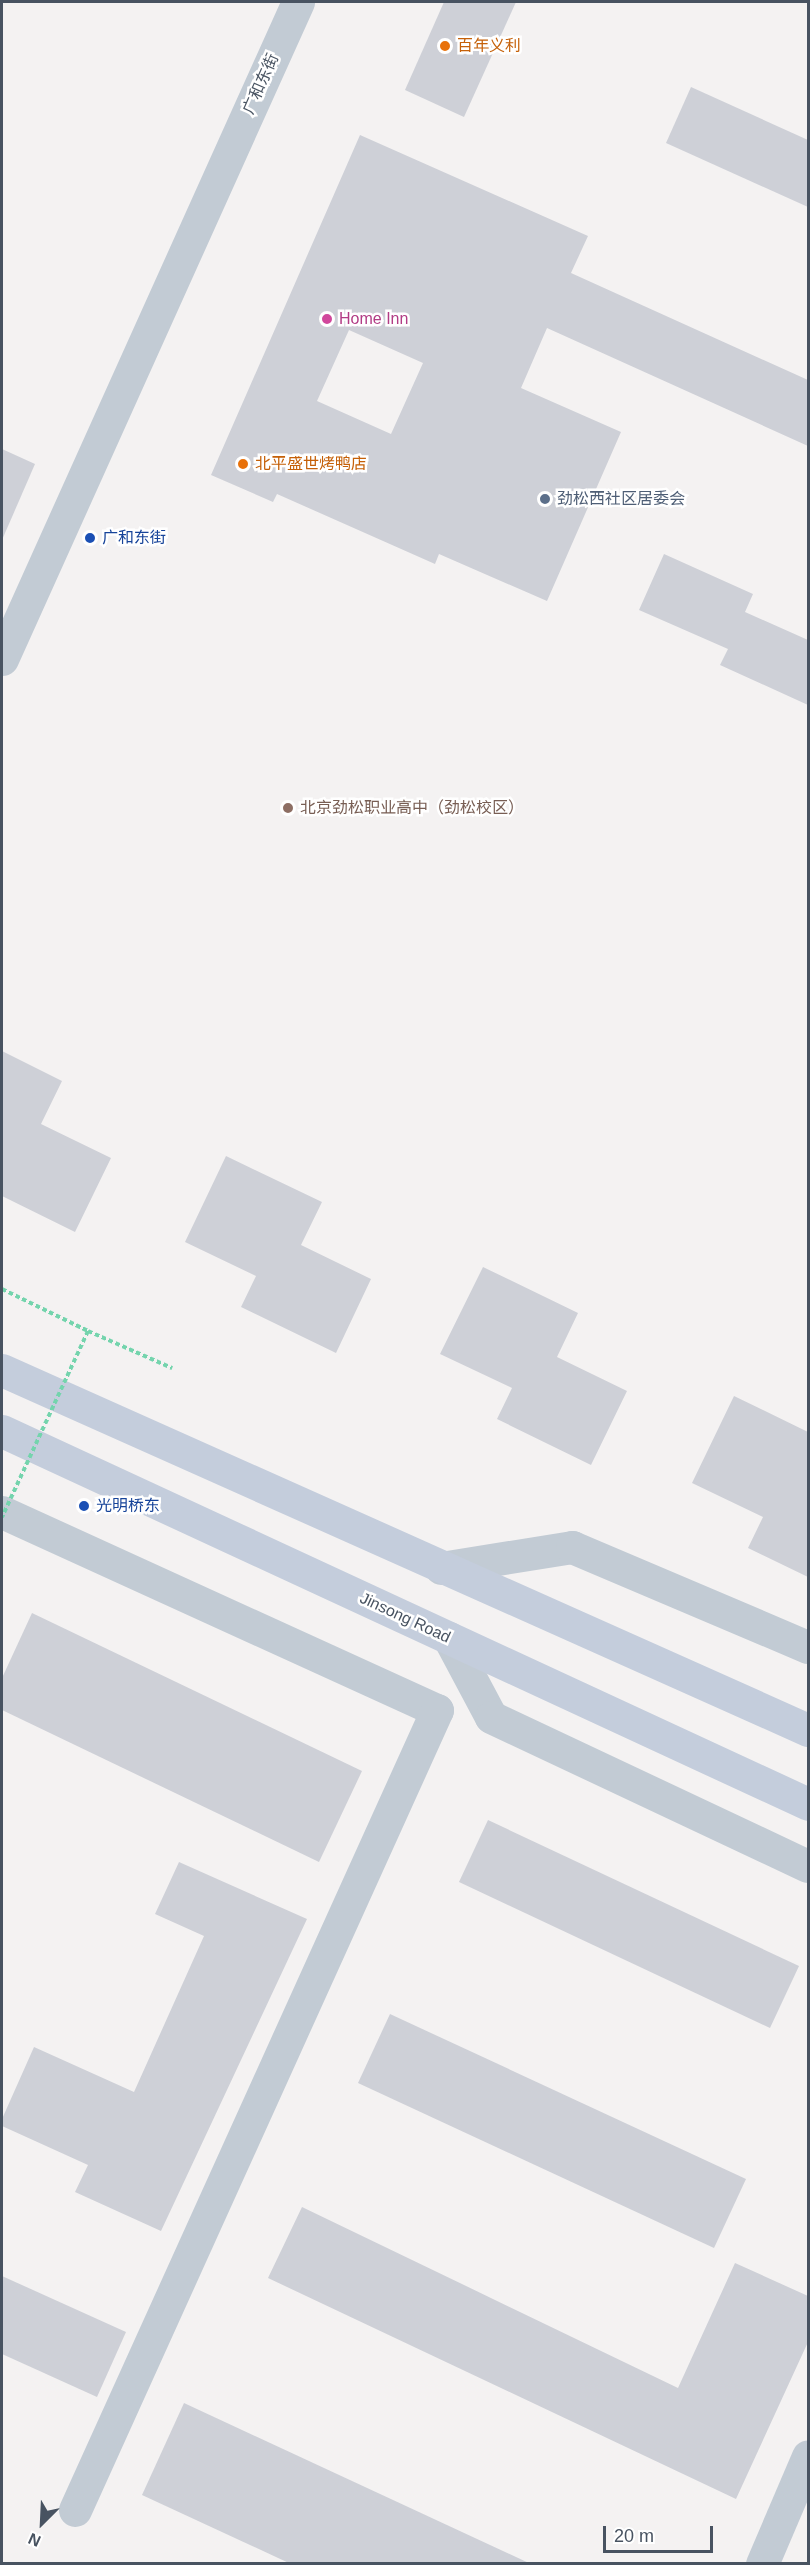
<!DOCTYPE html>
<html>
<head>
<meta charset="utf-8">
<style>
  body { margin:0 }
  #map { position:relative; width:810px; height:2565px; overflow:hidden; background:#f4f2f2; font-family:Arial,"Noto Sans SC",sans-serif }
  div>[style] { position:absolute }
  .building>* { inset:0; background:#ced0d7 }
  .path>* { height:4px; margin-top:-2px; transform-origin:0; background:repeating-linear-gradient(90deg,#74d4ad 0 4.5px,transparent 0 7.5px) }
  .minor>* { height:33px; margin:-16.5px; padding:0 16.5px; transform-origin:16.5px; border-radius:16.5px; background:#c2cbd4 }
  .tertiary>* { height:33px; margin:-16.5px; padding:0 16.5px; transform-origin:16.5px; border-radius:16.5px; background:#c2cbd4 }
  .secondary>* { height:33px; margin:-16.5px; padding:0 16.5px; transform-origin:16.5px; border-radius:16.5px; background:#c4cddc }
  .path-bridge>* { height:4px; margin-top:-2px; transform-origin:0; background:repeating-linear-gradient(90deg,#74d4ad 0 4.5px,transparent 0 7.5px) }
  .dots>* { width:16px; height:16px; translate:-50% -50%; box-sizing:border-box; border:3px solid #fff; border-radius:50% }
  span { translate:-50% -50%; white-space:nowrap; text-align:center; line-height:1.15; -webkit-text-stroke:5px #fff; paint-order:stroke }
  .food-label { font-size:16px; color:#c56008 }
  .left { translate:0 -50%; text-align:left }
  .street-label { font-size:16px; color:#485361 }
  .hotel-label { font-size:16px; color:#b23c85 }
  .service-label { font-size:16px; color:#4e5e75 }
  .transit-label { font-size:16px; color:#164399 }
  .education-label { font-size:16px; color:#785e54 }
  .frame { position:absolute; inset:0; border:3px solid #485361; pointer-events:none }
  .north { position:absolute; left:12px; top:2493px; width:60px; height:60px; -webkit-text-stroke:4px #fff; paint-order:stroke; rotate:204deg; font-size:16px; font-weight:700; line-height:24px; text-align:center; color:#485361 }
  .north::after { content:''; display:block; margin:auto; width:21px; height:27px; background:#485361; clip-path:polygon(50% 0,100% 100%,50% 72%,0 100%) }
  .scale { position:absolute; left:603px; top:2526px; width:110px; height:27px; box-sizing:border-box; border:3px solid #485361; border-top:0; padding-left:8px; font-size:18px; line-height:21px; white-space:nowrap; color:#485361; -webkit-text-stroke:4px #fff; paint-order:stroke }
</style>
</head>
<body>
<div id="map">
  <div class="building">
    <i style="clip-path:polygon(444px 2px,516px 2px,464px 117px,405px 90px)"></i>
    <i style="clip-path:polygon(691px 87px,808px 140px,808px 207px,666px 143px)"></i>
    <i style="clip-path:polygon(evenodd,360px 135px,588px 236px,571px 273px,808px 380px,808px 446px,547px 328px,521px 388px,621px 432px,547px 601px,439px 554px,435px 564px,277px 494px,273px 502px,211px 475px,360px 135px,349px 330px,423px 363px,391px 434px,317px 401px,349px 330px)"></i>
    <i style="clip-path:polygon(2px 449px,35px 464px,2px 540px)"></i>
    <i style="clip-path:polygon(664px 554px,753px 594px,745px 612px,808px 640px,808px 705px,720px 665px,728px 649px,639px 610px)"></i>
    <i style="clip-path:polygon(2px 1051px,62px 1081px,41px 1124px,111px 1158px,75px 1232px,2px 1196px)"></i>
    <i style="clip-path:polygon(226px 1156px,322px 1202px,301px 1245px,371px 1279px,336px 1353px,241px 1307px,256px 1276px,185px 1242px)"></i>
    <i style="clip-path:polygon(483px 1267px,578px 1313px,557px 1357px,627px 1391px,591px 1465px,497px 1419px,512px 1388px,440px 1354px)"></i>
    <i style="clip-path:polygon(734px 1396px,808px 1432px,808px 1577px,748px 1548px,763px 1517px,692px 1483px)"></i>
    <i style="clip-path:polygon(32px 1613px,362px 1771px,319px 1862px,2px 1710px,2px 1678px)"></i>
    <i style="clip-path:polygon(488px 1820px,799px 1966px,770px 2028px,459px 1882px)"></i>
    <i style="clip-path:polygon(179px 1862px,307px 1919px,161px 2231px,75px 2192px,88px 2165px,2px 2126px,2px 2119px,34px 2047px,134px 2092px,204px 1936px,155px 1914px)"></i>
    <i style="clip-path:polygon(390px 2014px,746px 2179px,714px 2248px,358px 2083px)"></i>
    <i style="clip-path:polygon(302px 2207px,678px 2388px,735px 2263px,808px 2296px,808px 2342px,736px 2499px,268px 2278px)"></i>
    <i style="clip-path:polygon(2px 2276px,126px 2332px,97px 2397px,2px 2354px)"></i>
    <i style="clip-path:polygon(184px 2403px,531px 2564px,291px 2564px,142px 2495px)"></i>
  </div>
  <div class="path">
    <i style="left:88px;top:1331px;width:92px;rotate:23.8deg"></i>
  </div>
  <div class="minor">
    <i style="left:2px;top:1512px;width:478px;rotate:24.5deg"></i>
    <i style="left:437px;top:1710px;width:878px;rotate:114.35deg"></i>
    <i style="left:762px;top:2564px;width:117px;rotate:-66.9deg"></i>
  </div>
  <div class="tertiary">
    <i style="left:2px;top:659px;width:721px;rotate:-65.75deg"></i>
    <i style="left:441px;top:1568px;width:133px;rotate:-9.1deg"></i>
    <i style="left:572px;top:1547px;width:256px;rotate:23deg"></i>
    <i style="left:449px;top:1638px;width:89px;rotate:62deg"></i>
    <i style="left:491px;top:1717px;width:350px;rotate:25.2deg"></i>
  </div>
  <div class="secondary">
    <i style="left:2px;top:1370px;width:883px;rotate:24.07deg"></i>
    <i style="left:2px;top:1431px;width:888px;rotate:24.83deg"></i>
  </div>
  <div class="path-bridge">
    <i style="left:2px;top:1289px;width:96px;rotate:26deg"></i>
    <i style="left:88px;top:1331px;width:205px;rotate:114.8deg"></i>
  </div>
  <div class="dots">
    <i style="left:445px;top:46px;background:#e8710a"></i>
    <i style="left:327px;top:319px;background:#d1479c"></i>
    <i style="left:243px;top:464px;background:#e8710a"></i>
    <i style="left:545px;top:499px;background:#5c6f8a"></i>
    <i style="left:90px;top:538px;background:#1a4fb4"></i>
    <i style="left:288px;top:808px;background:#8d6e63"></i>
    <i style="left:84px;top:1506px;background:#1a4fb4"></i>
  </div>
  <div class="food-label">
    <span class="left" style="left:457px;top:46px">百年义利</span>
    <span class="left" style="left:255px;top:464px">北平盛世烤鸭店</span>
  </div>
  <div class="street-label">
    <span style="left:261px;top:84px;rotate:-66deg">广和东街</span>
    <span style="left:405px;top:1618px;rotate:25deg">Jinsong Road</span>
  </div>
  <div class="hotel-label">
    <span class="left" style="left:339px;top:319px">Home Inn</span>
  </div>
  <div class="service-label">
    <span class="left" style="left:557px;top:499px">劲松西社区居委会</span>
  </div>
  <div class="transit-label">
    <span class="left" style="left:102px;top:538px">广和东街</span>
    <span class="left" style="left:96px;top:1506px">光明桥东</span>
  </div>
  <div class="education-label">
    <span class="left" style="left:300px;top:808px">北京劲松职业高中（劲松校区）</span>
  </div>
  <div class="frame"></div>
  <div class="north">N</div>
  <div class="scale">20 m</div>
</div>
</body>
</html>
